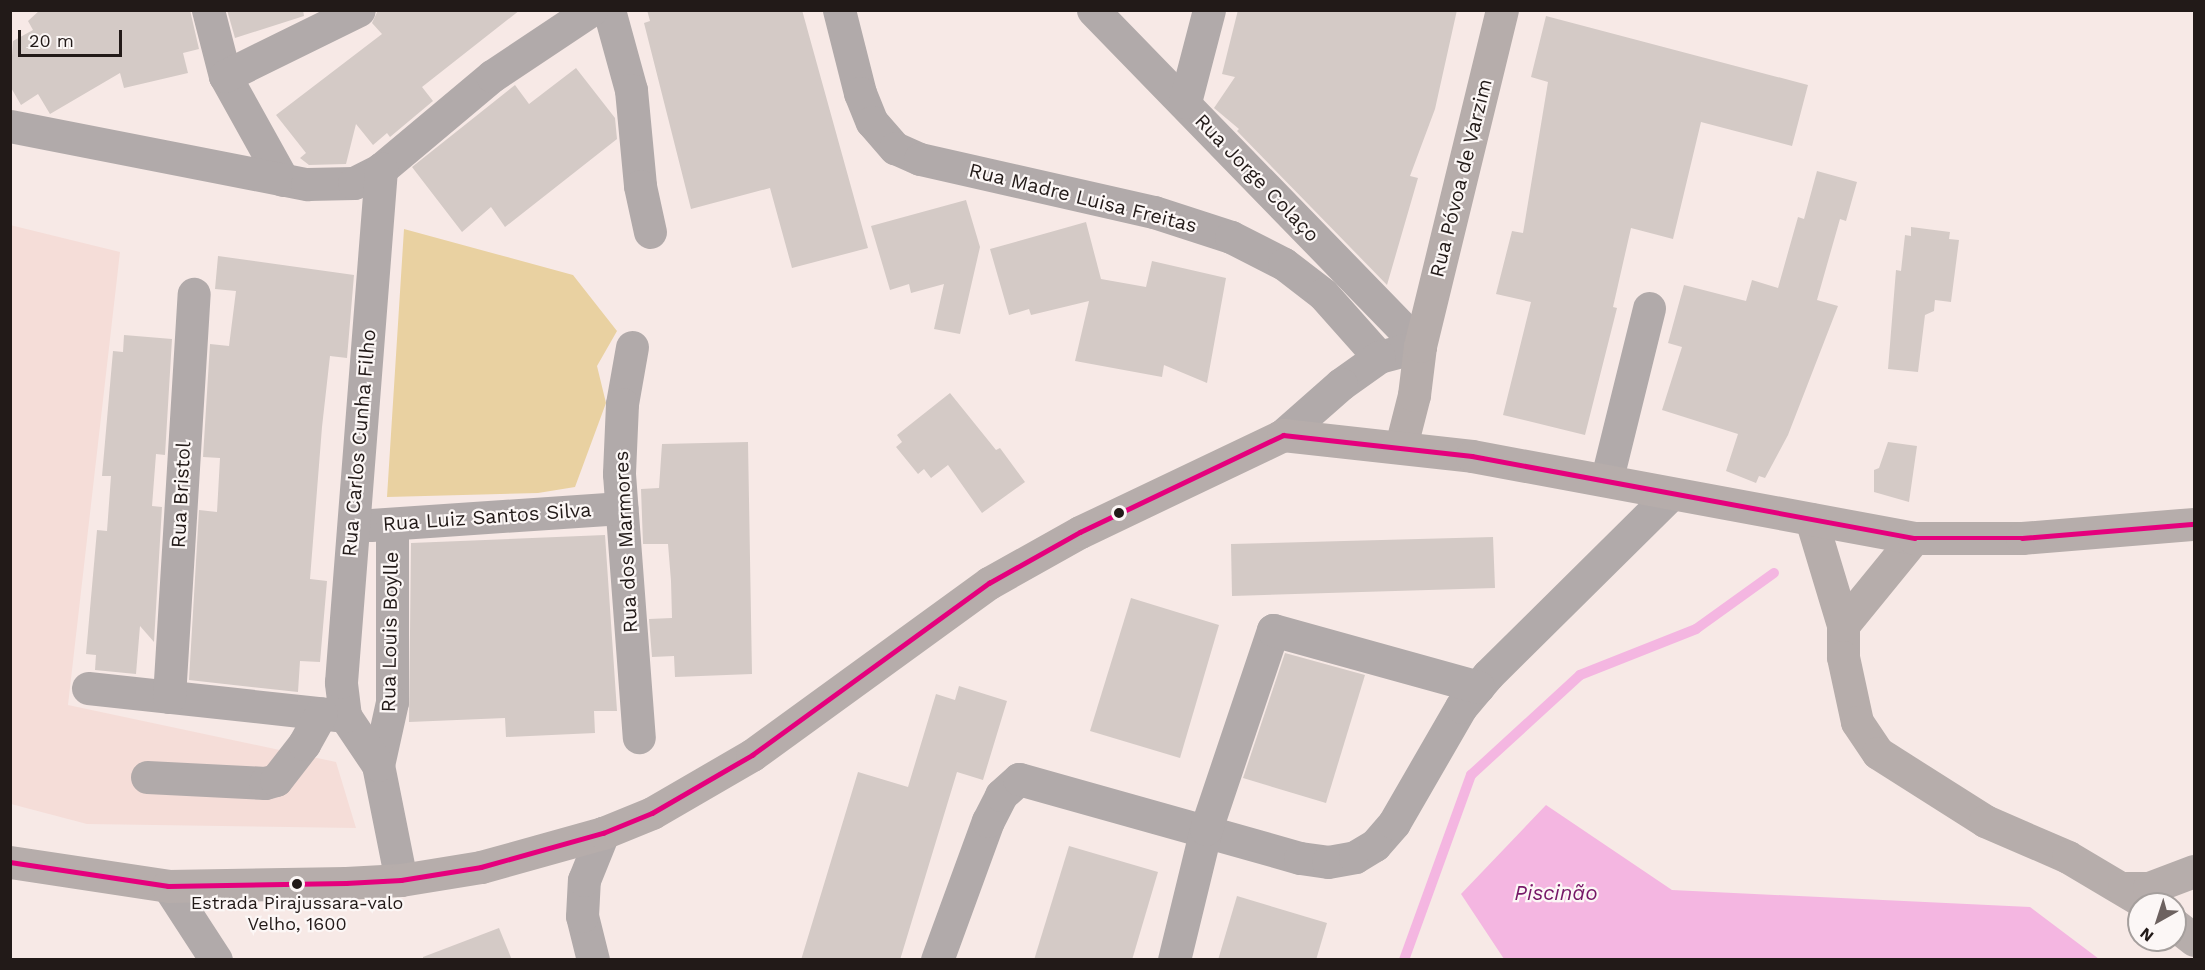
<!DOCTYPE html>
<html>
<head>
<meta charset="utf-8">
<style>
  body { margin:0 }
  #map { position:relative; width:2205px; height:970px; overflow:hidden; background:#f7e9e6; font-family:"Work Sans",sans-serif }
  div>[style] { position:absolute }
  .built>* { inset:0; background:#f5ddd8 }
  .green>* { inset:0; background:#e9d1a1 }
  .water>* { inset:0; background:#f4b6e1 }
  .stream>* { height:10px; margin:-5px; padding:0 5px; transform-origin:5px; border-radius:5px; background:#f4b6e1 }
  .building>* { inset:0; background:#d4cac6 }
  .minor>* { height:33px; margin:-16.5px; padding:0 16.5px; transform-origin:16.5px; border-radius:16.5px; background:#b1aaaa }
  .major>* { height:33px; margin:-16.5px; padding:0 16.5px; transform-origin:16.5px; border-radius:16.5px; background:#b6adab }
  .bus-1>* { height:4.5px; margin:-2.25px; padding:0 2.25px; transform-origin:2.25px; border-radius:2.25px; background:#e5007d }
  .dots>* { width:16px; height:16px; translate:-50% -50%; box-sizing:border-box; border:3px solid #fcf7f6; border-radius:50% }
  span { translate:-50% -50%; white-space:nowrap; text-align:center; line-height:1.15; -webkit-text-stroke:4.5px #fcf7f6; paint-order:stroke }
  .bus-label { font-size:18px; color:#221a18 }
  .street-label { font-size:20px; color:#221a18 }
  .water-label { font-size:21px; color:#761767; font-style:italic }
  .frame { position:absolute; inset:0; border:12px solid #221a18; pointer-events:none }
  .north { position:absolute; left:2127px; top:892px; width:60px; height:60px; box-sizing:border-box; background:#fcf7f6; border:2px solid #a59f9d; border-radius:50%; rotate:219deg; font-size:16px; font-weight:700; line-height:24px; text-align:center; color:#221a18 }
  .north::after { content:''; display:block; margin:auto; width:21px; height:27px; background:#6d6260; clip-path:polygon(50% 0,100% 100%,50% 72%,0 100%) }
  .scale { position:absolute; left:18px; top:30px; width:104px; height:27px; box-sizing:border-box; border:3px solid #221a18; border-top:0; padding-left:8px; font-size:18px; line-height:21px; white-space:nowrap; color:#221a18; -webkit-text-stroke:4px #fcf7f6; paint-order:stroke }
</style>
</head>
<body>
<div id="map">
  <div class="built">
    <i style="clip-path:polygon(10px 225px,120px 252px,68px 705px,336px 762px,356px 828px,87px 824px,11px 804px)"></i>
  </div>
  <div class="green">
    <i style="clip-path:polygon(404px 229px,573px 275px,617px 331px,597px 366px,606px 403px,575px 487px,538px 493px,387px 497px)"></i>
  </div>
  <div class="water">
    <i style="clip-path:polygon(1546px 805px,1672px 890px,2030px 907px,2099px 959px,1504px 959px,1461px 894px)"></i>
  </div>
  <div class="stream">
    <i style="left:1404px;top:960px;width:197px;rotate:-70.1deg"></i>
    <i style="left:1471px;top:775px;width:148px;rotate:-42.5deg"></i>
    <i style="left:1580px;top:675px;width:125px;rotate:-21.6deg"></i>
    <i style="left:1696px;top:629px;width:96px;rotate:-35.7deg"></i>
  </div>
  <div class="building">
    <i style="clip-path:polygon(40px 10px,190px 10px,199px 49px,183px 53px,188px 73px,124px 88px,120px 73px,50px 114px,38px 94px,21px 105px,10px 86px,13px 41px,33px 30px,28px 21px)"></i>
    <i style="clip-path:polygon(227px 10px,303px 10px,304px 16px,235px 38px)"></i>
    <i style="clip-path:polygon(378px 10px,520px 10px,422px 87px,433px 101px,390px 137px,387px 133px,373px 145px,356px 124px,346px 164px,309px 165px,300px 158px,306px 153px,276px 115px,382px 34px,372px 23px)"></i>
    <i style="clip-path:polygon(647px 10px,802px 10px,868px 248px,792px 268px,770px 188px,691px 209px,644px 23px,650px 21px)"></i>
    <i style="clip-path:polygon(1238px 10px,1457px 10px,1435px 109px,1410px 176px,1418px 178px,1387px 285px,1237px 131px,1239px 129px,1214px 108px,1235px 77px,1222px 74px)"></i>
    <i style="clip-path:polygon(1546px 16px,1808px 85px,1792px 146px,1701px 122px,1673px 239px,1631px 228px,1613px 307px,1617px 308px,1585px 435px,1503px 415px,1531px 302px,1496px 294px,1512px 231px,1523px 233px,1548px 82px,1531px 77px)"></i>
    <i style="clip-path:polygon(576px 68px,615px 118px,617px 139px,505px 227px,491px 207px,462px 232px,412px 167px,515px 85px,529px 104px)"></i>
    <i style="clip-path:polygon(1817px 171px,1857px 182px,1846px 221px,1840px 219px,1817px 300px,1838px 306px,1788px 435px,1765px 478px,1759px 476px,1756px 483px,1726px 471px,1738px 434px,1662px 410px,1682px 347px,1668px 343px,1684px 285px,1746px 301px,1752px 280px,1778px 288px,1798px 217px,1804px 219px)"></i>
    <i style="clip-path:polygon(966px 200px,980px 247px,960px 334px,934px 329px,944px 284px,911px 293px,909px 284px,890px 290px,871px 226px)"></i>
    <i style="clip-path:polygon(1086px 222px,1101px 279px,1146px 287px,1152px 261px,1226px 278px,1207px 383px,1164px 365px,1162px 377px,1075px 361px,1089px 301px,1031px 315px,1029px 309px,1009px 315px,990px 249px)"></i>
    <i style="clip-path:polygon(1911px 227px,1950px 232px,1949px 239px,1959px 240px,1951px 302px,1935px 300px,1934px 311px,1925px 315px,1918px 372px,1888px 369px,1896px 270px,1901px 271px,1905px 235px,1911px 236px)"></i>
    <i style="clip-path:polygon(218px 256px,354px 275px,347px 358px,330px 356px,322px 427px,310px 579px,327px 581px,320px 662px,300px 661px,298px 692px,189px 680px,199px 510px,217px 512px,220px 458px,203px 457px,210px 344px,229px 346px,236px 291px,215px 289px)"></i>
    <i style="clip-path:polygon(124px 335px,172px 339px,165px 455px,156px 454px,152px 506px,162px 507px,154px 642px,140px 626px,136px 674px,95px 670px,96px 655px,86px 654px,97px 530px,107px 531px,111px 476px,102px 476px,113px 351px,123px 352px)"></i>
    <i style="clip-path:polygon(950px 393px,996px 450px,1000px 448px,1025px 482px,982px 513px,948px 465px,931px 478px,924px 469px,918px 474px,896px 447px,902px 442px,897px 435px)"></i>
    <i style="clip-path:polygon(748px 442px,752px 674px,675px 677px,674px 656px,652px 657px,649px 619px,672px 618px,671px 581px,668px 544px,643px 544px,641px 489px,659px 488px,662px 444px)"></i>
    <i style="clip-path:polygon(1888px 442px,1917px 446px,1909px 502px,1874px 492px,1874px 470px,1879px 468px)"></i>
    <i style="clip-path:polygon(605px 535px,617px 711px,594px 711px,595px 733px,506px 737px,505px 718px,409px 722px,411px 543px)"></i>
    <i style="clip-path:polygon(1493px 537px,1495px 588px,1232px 596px,1231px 544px)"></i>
    <i style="clip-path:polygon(1131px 598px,1219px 625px,1180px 758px,1090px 731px)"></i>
    <i style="clip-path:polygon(1285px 653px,1365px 675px,1326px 803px,1243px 778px)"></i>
    <i style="clip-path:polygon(959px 686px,1007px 701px,983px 780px,957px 772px,900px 960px,801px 960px,858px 772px,908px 787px,936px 694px,955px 700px)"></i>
    <i style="clip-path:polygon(1069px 846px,1158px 872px,1132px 960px,1034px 960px)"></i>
    <i style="clip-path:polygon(1237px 896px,1327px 923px,1316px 960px,1218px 960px)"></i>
    <i style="clip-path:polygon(499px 928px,512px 960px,423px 960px,423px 957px)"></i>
  </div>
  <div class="minor">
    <i style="left:208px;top:10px;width:68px;rotate:75.6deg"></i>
    <i style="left:225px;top:76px;width:119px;rotate:60.9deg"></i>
    <i style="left:609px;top:10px;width:83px;rotate:74.6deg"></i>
    <i style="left:631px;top:90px;width:96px;rotate:84.6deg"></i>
    <i style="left:640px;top:186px;width:47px;rotate:77.7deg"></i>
    <i style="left:839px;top:10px;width:86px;rotate:75.8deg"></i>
    <i style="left:860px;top:93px;width:31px;rotate:68deg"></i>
    <i style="left:872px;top:122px;width:35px;rotate:49deg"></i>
    <i style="left:895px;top:148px;width:27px;rotate:24deg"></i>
    <i style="left:920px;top:159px;width:240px;rotate:12.8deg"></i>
    <i style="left:1154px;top:212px;width:81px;rotate:18deg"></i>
    <i style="left:1231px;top:237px;width:59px;rotate:27deg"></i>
    <i style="left:1284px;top:264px;width:49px;rotate:37.6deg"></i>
    <i style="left:1323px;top:294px;width:84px;rotate:48.4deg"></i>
    <i style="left:1093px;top:10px;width:469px;rotate:45.8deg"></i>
    <i style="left:1420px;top:346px;width:42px;rotate:165deg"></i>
    <i style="left:1379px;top:357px;width:47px;rotate:144.6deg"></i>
    <i style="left:1341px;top:384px;width:77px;rotate:138.7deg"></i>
    <i style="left:225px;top:76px;width:149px;rotate:-26.2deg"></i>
    <i style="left:1185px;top:102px;width:95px;rotate:-75.4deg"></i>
    <i style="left:10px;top:126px;width:303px;rotate:11.1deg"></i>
    <i style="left:307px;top:184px;width:47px;rotate:-1.2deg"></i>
    <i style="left:354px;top:183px;width:30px;rotate:-27deg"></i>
    <i style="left:381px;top:169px;width:145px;rotate:-40deg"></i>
    <i style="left:492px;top:76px;width:119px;rotate:-33.7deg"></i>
    <i style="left:632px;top:347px;width:58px;rotate:100deg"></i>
    <i style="left:622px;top:404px;width:70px;rotate:92.5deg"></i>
    <i style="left:619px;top:474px;width:264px;rotate:85.7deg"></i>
    <i style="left:1607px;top:478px;width:175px;rotate:-76.1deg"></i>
    <i style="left:371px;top:525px;width:251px;rotate:-3.9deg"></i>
    <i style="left:392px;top:526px;width:176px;rotate:90deg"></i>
    <i style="left:392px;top:702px;width:65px;rotate:102.5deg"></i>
    <i style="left:378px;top:765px;width:117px;rotate:78.7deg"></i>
    <i style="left:88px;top:688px;width:259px;rotate:6.2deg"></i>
    <i style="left:169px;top:697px;width:404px;rotate:-86.5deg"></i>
    <i style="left:378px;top:765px;width:59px;rotate:-124deg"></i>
    <i style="left:345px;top:716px;width:34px;rotate:-97deg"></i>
    <i style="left:341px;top:682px;width:515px;rotate:-85.54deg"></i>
    <i style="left:147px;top:777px;width:118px;rotate:2.9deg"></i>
    <i style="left:265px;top:783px;width:11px;rotate:-15deg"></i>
    <i style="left:276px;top:780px;width:46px;rotate:-52.1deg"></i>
    <i style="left:304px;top:744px;width:35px;rotate:-61deg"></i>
    <i style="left:168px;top:886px;width:88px;rotate:57deg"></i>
    <i style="left:593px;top:960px;width:45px;rotate:-104deg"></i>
    <i style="left:582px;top:916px;width:36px;rotate:-87deg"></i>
    <i style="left:584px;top:880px;width:51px;rotate:-68deg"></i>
    <i style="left:937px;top:960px;width:148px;rotate:-69.9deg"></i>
    <i style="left:988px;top:821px;width:29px;rotate:-63deg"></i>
    <i style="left:1001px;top:795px;width:24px;rotate:-42deg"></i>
    <i style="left:1019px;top:779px;width:292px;rotate:15.7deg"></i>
    <i style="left:1300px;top:858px;width:28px;rotate:8deg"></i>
    <i style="left:1328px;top:862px;width:27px;rotate:-10deg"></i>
    <i style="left:1355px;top:857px;width:23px;rotate:-31deg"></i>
    <i style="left:1375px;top:845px;width:29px;rotate:-49deg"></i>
    <i style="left:1394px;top:823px;width:134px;rotate:-60deg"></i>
    <i style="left:1461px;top:707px;width:42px;rotate:-49.8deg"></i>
    <i style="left:1488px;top:675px;width:257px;rotate:-44.7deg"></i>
    <i style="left:1174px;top:960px;width:135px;rotate:-76.3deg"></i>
    <i style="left:1206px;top:829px;width:210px;rotate:-71.4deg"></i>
    <i style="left:1273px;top:630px;width:213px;rotate:15.5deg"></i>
  </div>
  <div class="major">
    <i style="left:1401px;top:446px;width:53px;rotate:-75.7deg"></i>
    <i style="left:1414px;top:395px;width:49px;rotate:-83deg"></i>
    <i style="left:1420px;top:346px;width:346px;rotate:-76.3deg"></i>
    <i style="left:1811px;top:519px;width:111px;rotate:73.2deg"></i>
    <i style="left:1843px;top:625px;width:32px;rotate:90deg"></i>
    <i style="left:1843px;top:657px;width:66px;rotate:77.8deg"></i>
    <i style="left:1857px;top:722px;width:37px;rotate:56deg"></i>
    <i style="left:1878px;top:753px;width:127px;rotate:32.4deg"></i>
    <i style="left:1985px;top:821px;width:90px;rotate:23.4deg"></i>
    <i style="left:2068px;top:857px;width:92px;rotate:30.7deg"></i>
    <i style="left:1843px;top:625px;width:112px;rotate:-50.8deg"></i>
    <i style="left:10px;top:862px;width:160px;rotate:8.6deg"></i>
    <i style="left:168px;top:886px;width:178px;rotate:-1deg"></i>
    <i style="left:346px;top:883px;width:55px;rotate:-3.1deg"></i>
    <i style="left:401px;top:880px;width:81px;rotate:-9.2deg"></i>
    <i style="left:481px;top:867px;width:127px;rotate:-15.6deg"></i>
    <i style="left:603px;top:833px;width:53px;rotate:-22.2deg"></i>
    <i style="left:652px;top:813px;width:116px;rotate:-30.1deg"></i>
    <i style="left:752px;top:755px;width:293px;rotate:-36deg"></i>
    <i style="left:989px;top:583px;width:104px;rotate:-29.3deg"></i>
    <i style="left:1080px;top:532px;width:225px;rotate:-25.5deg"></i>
    <i style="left:1283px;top:435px;width:190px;rotate:6.3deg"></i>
    <i style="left:1472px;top:456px;width:450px;rotate:10.5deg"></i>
    <i style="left:1914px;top:538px;width:108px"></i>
    <i style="left:2022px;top:538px;width:173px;rotate:-4.7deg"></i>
    <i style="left:2124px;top:888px;width:25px"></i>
    <i style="left:2149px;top:888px;width:48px;rotate:-20.7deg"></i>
    <i style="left:2175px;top:925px;width:24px;rotate:38deg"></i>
  </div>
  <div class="bus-1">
    <i style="left:10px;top:862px;width:160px;rotate:8.6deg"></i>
    <i style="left:168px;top:886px;width:178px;rotate:-1deg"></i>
    <i style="left:346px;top:883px;width:55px;rotate:-3.1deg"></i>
    <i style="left:401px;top:880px;width:81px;rotate:-9.2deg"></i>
    <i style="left:481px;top:867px;width:127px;rotate:-15.6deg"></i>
    <i style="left:603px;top:833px;width:53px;rotate:-22.2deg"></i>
    <i style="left:652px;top:813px;width:116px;rotate:-30.1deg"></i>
    <i style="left:752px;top:755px;width:293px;rotate:-36deg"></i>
    <i style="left:989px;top:583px;width:104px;rotate:-29.3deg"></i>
    <i style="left:1080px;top:532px;width:225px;rotate:-25.5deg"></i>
    <i style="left:1283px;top:435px;width:190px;rotate:6.3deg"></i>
    <i style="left:1472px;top:456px;width:450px;rotate:10.5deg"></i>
    <i style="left:1914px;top:538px;width:108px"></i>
    <i style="left:2022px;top:538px;width:173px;rotate:-4.7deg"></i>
  </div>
  <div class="dots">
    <i style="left:1119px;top:513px;background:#221a18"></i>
    <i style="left:297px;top:884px;background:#221a18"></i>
  </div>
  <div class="bus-label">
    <span style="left:297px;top:914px">Estrada Pirajussara-valo<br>Velho, 1600</span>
  </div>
  <div class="street-label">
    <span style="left:1257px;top:178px;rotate:46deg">Rua Jorge Colaço</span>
    <span style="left:1461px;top:178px;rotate:-76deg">Rua Póvoa de Varzim</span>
    <span style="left:1083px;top:198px;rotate:14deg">Rua Madre Luisa Freitas</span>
    <span style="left:359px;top:443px;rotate:-85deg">Rua Carlos Cunha Filho</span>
    <span style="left:181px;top:495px;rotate:-87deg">Rua Bristol</span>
    <span style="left:487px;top:517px;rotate:-4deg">Rua Luiz Santos Silva</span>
    <span style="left:626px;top:542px;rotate:-93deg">Rua dos Marmores</span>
    <span style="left:390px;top:632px;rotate:-89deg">Rua Louis Boylle</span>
  </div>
  <div class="water-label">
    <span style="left:1556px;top:893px">Piscinão</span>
  </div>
  <div class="frame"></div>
  <div class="north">N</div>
  <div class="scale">20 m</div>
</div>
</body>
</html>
